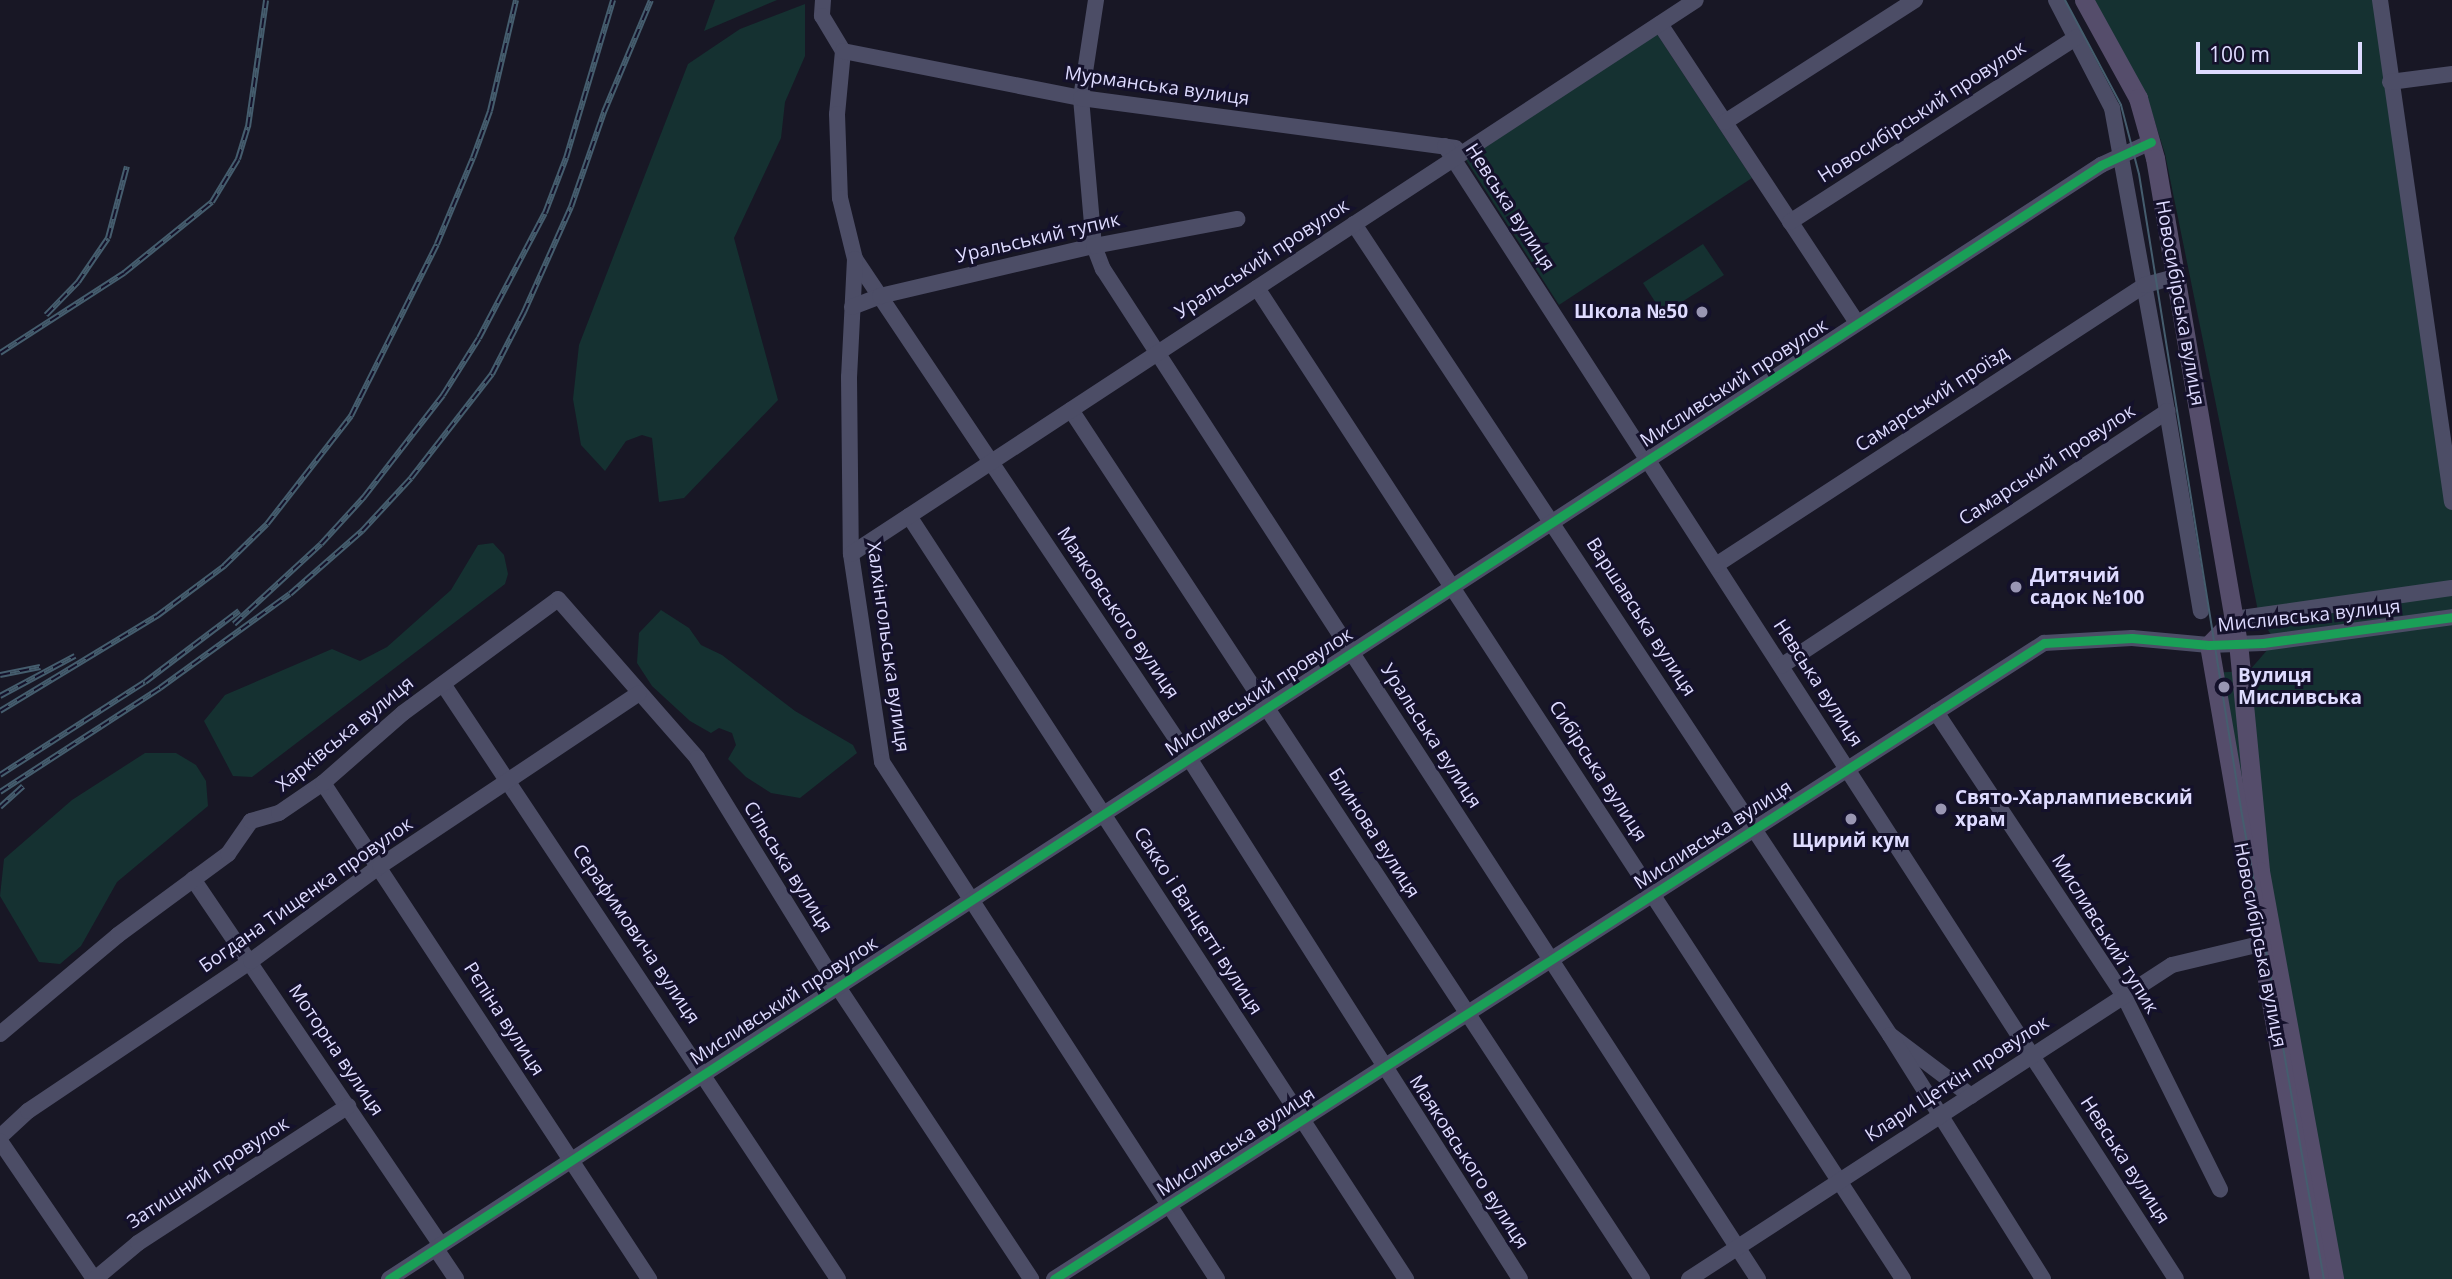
<!DOCTYPE html>
<html>
<head>
<meta charset="utf-8">
<style>
  body { margin:0 }
  #map { position:relative; width:2452px; height:1279px; overflow:hidden; background:#181725; font-family:"Open Sans",sans-serif }
  div>[style] { position:absolute }
  .green>* { inset:0; background:#153131 }
  .minor>* { height:16px; margin:-8px; padding:0 8px; transform-origin:8px; border-radius:8px; background:#4c4d66 }
  .major>* { height:19px; margin:-9.5px; padding:0 9.5px; transform-origin:9.5px; border-radius:9.5px; background:#554d6b }
  .tram>* { height:2px; margin:-1px; padding:0 1px; transform-origin:1px; border-radius:1px; background:#455d6e }
  .rail>* { height:6px; margin-top:-3px; transform-origin:0; background:repeating-linear-gradient(90deg,#14112b 0 10px,#455d6e 0 20px); box-sizing:border-box; border-block:2px solid #455d6e }
  .cycleway>* { height:9px; margin:-4.5px; padding:0 4.5px; transform-origin:4.5px; border-radius:4.5px; background:#1a9f57 }
  .dots>* { width:19px; height:19px; translate:-50% -50%; box-sizing:border-box; border:4px solid #14112b; border-radius:50% }
  span { translate:-50% -50%; white-space:nowrap; text-align:center; line-height:1.15; -webkit-text-stroke:6px #14112b; paint-order:stroke }
  .street-label { font-size:19px; color:#dedbff }
  .poi-label { font-size:19px; color:#dedbff; font-weight:700 }
  .right { translate:-100% -50%; text-align:right }
  .left { translate:0 -50%; text-align:left }
  .scale { position:absolute; left:2196px; top:42px; width:166px; height:32px; box-sizing:border-box; border:4px solid #dedbff; border-top:0; padding-left:9px; font-size:21px; line-height:24px; white-space:nowrap; color:#dedbff; -webkit-text-stroke:5px #14112b; paint-order:stroke }
</style>
</head>
<body>
<div id="map">
  <div class="green">
    <i style="clip-path:polygon(715px 0,777px 0,704px 31px)"></i>
    <i style="clip-path:polygon(2094px 0,2380px 0,2452px 502px,2452px 1279px,2319px 1279px,2209px 673px,2249px 671px,2275px 641px,2259px 616px,2165px 154px,2146px 94px)"></i>
    <i style="clip-path:polygon(805px 4px,805px 56px,785px 102px,781px 138px,734px 238px,778px 400px,684px 498px,659px 502px,652px 438px,642px 435px,626px 441px,605px 471px,581px 445px,573px 399px,579px 345px,688px 64px,740px 29px)"></i>
    <i style="clip-path:polygon(1657px 34px,1752px 178px,1559px 305px,1466px 160px)"></i>
    <i style="clip-path:polygon(1703px 244px,1724px 275px,1663px 314px,1643px 283px)"></i>
    <i style="clip-path:polygon(493px 543px,504px 555px,508px 574px,505px 584px,252px 777px,233px 776px,204px 721px,225px 695px,332px 649px,360px 661px,387px 647px,451px 590px,478px 545px)"></i>
    <i style="clip-path:polygon(661px 610px,689px 628px,701px 645px,722px 655px,795px 711px,853px 745px,857px 753px,800px 798px,771px 793px,746px 777px,728px 759px,736px 745px,732px 733px,719px 728px,711px 733px,690px 721px,652px 686px,637px 663px,639px 633px)"></i>
    <i style="clip-path:polygon(145px 753px,176px 753px,196px 765px,206px 781px,208px 806px,117px 882px,81px 946px,60px 964px,39px 962px,0 896px,4px 859px,72px 800px)"></i>
  </div>
  <div class="minor">
    <i style="left:823px;top:0;width:16px;rotate:94deg"></i>
    <i style="left:822px;top:16px;width:41px;rotate:59deg"></i>
    <i style="left:1096px;top:0;width:99px;rotate:98.7deg"></i>
    <i style="left:1081px;top:98px;width:149px;rotate:85deg"></i>
    <i style="left:1094px;top:246px;width:25px;rotate:69deg"></i>
    <i style="left:1103px;top:269px;width:1204px;rotate:57.04deg"></i>
    <i style="left:2056px;top:0;width:122px;rotate:62.6deg"></i>
    <i style="left:2112px;top:108px;width:308px;rotate:79.7deg"></i>
    <i style="left:2380px;top:0;width:507px;rotate:81.84deg"></i>
    <i style="left:1660px;top:24px;width:358px;rotate:56.6deg"></i>
    <i style="left:843px;top:51px;width:63px;rotate:95.4deg"></i>
    <i style="left:837px;top:114px;width:84px;rotate:88deg"></i>
    <i style="left:840px;top:198px;width:63px;rotate:76.2deg"></i>
    <i style="left:855px;top:259px;width:600px;rotate:56.2deg"></i>
    <i style="left:1189px;top:758px;width:617px;rotate:57.57deg"></i>
    <i style="left:843px;top:51px;width:243px;rotate:11.2deg"></i>
    <i style="left:1081px;top:98px;width:378px;rotate:7.6deg"></i>
    <i style="left:2390px;top:82px;width:63px;rotate:-7.4deg"></i>
    <i style="left:1725px;top:122px;width:226px;rotate:-32.7deg"></i>
    <i style="left:1445px;top:146px;width:1348px;rotate:57.17deg"></i>
    <i style="left:1790px;top:222px;width:341px;rotate:-32.8deg"></i>
    <i style="left:1354px;top:224px;width:972px;rotate:56.54deg"></i>
    <i style="left:855px;top:259px;width:118px;rotate:92.9deg"></i>
    <i style="left:849px;top:377px;width:177px;rotate:89.4deg"></i>
    <i style="left:851px;top:554px;width:210px;rotate:81.5deg"></i>
    <i style="left:882px;top:762px;width:616px;rotate:57.06deg"></i>
    <i style="left:1257px;top:288px;width:1183px;rotate:56.9deg"></i>
    <i style="left:852px;top:307px;width:30px;rotate:-21deg"></i>
    <i style="left:880px;top:296px;width:220px;rotate:-13.2deg"></i>
    <i style="left:1094px;top:246px;width:146px;rotate:-10.7deg"></i>
    <i style="left:1071px;top:410px;width:1040px;rotate:56.69deg"></i>
    <i style="left:909px;top:516px;width:911px;rotate:56.92deg"></i>
    <i style="left:851px;top:554px;width:1010px;rotate:-33.25deg"></i>
    <i style="left:1716px;top:565px;width:512px;rotate:-33.13deg"></i>
    <i style="left:2145px;top:285px;width:31px;rotate:-15deg"></i>
    <i style="left:2234px;top:619px;width:220px;rotate:-8.1deg"></i>
    <i style="left:1781px;top:666px;width:463px;rotate:-33.4deg"></i>
    <i style="left:2167px;top:411px;width:203px;rotate:80.4deg"></i>
    <i style="left:443px;top:684px;width:714px;rotate:56.42deg"></i>
    <i style="left:1936px;top:712px;width:341px;rotate:56.5deg"></i>
    <i style="left:2124px;top:996px;width:216px;rotate:63.6deg"></i>
    <i style="left:323px;top:783px;width:594px;rotate:56.68deg"></i>
    <i style="left:193px;top:879px;width:442px;rotate:55.9deg"></i>
    <i style="left:0;top:1034px;width:154px;rotate:-40deg"></i>
    <i style="left:118px;top:935px;width:137px;rotate:-36.4deg"></i>
    <i style="left:228px;top:854px;width:40px;rotate:-55.1deg"></i>
    <i style="left:251px;top:821px;width:29px;rotate:-16deg"></i>
    <i style="left:279px;top:813px;width:53px;rotate:-34.3deg"></i>
    <i style="left:323px;top:783px;width:106px;rotate:-41.2deg"></i>
    <i style="left:403px;top:713px;width:192px;rotate:-36.3deg"></i>
    <i style="left:558px;top:599px;width:211px;rotate:48.8deg"></i>
    <i style="left:697px;top:758px;width:269px;rotate:58.4deg"></i>
    <i style="left:838px;top:987px;width:350px;rotate:56.5deg"></i>
    <i style="left:1971px;top:1096px;width:101px;rotate:-143deg"></i>
    <i style="left:1890px;top:1035px;width:288px;rotate:57.9deg"></i>
    <i style="left:0;top:1137px;width:38px;rotate:-43deg"></i>
    <i style="left:28px;top:1111px;width:269px;rotate:-33.9deg"></i>
    <i style="left:251px;top:961px;width:160px;rotate:-36.4deg"></i>
    <i style="left:380px;top:866px;width:311px;rotate:-33.7deg"></i>
    <i style="left:0;top:1141px;width:167px;rotate:55.7deg"></i>
    <i style="left:436px;top:1249px;width:36px;rotate:56deg"></i>
    <i style="left:95px;top:1279px;width:56px;rotate:-39.9deg"></i>
    <i style="left:138px;top:1243px;width:251px;rotate:-33.1deg"></i>
    <i style="left:389px;top:1279px;width:2043px;rotate:-33.05deg"></i>
    <i style="left:2101px;top:165px;width:55px;rotate:-24.7deg"></i>
    <i style="left:1054px;top:1279px;width:1177px;rotate:-32.72deg"></i>
    <i style="left:2044px;top:643px;width:88px;rotate:-3.3deg"></i>
    <i style="left:2132px;top:638px;width:77px;rotate:5.2deg"></i>
    <i style="left:2209px;top:645px;width:54px;rotate:-2.1deg"></i>
    <i style="left:2263px;top:643px;width:191px;rotate:-7.8deg"></i>
    <i style="left:1689px;top:1279px;width:576px;rotate:-33.03deg"></i>
    <i style="left:2172px;top:965px;width:90px;rotate:-13.4deg"></i>
  </div>
  <div class="major">
    <i style="left:2084px;top:0;width:112px;rotate:61.1deg"></i>
    <i style="left:2138px;top:98px;width:62px;rotate:74.2deg"></i>
    <i style="left:2155px;top:158px;width:491px;rotate:80.3deg"></i>
    <i style="left:2238px;top:642px;width:230px;rotate:84.5deg"></i>
    <i style="left:2260px;top:871px;width:415px;rotate:79.7deg"></i>
    <i style="left:2234px;top:619px;width:36px;rotate:134deg"></i>
    <i style="left:2209px;top:645px;width:643px;rotate:80.16deg"></i>
  </div>
  <div class="tram">
    <i style="left:2065px;top:0;width:119px;rotate:61.9deg"></i>
    <i style="left:2121px;top:105px;width:71px;rotate:75.4deg"></i>
    <i style="left:2139px;top:174px;width:643px;rotate:80.87deg"></i>
    <i style="left:2241px;top:809px;width:477px;rotate:80deg"></i>
  </div>
  <div class="rail">
    <i style="left:46px;top:315px;width:46px;rotate:-45.9deg"></i>
    <i style="left:78px;top:282px;width:53px;rotate:-55.7deg"></i>
    <i style="left:108px;top:238px;width:74px;rotate:-75.2deg"></i>
    <i style="left:0;top:353px;width:148px;rotate:-32.8deg"></i>
    <i style="left:124px;top:273px;width:113px;rotate:-38.9deg"></i>
    <i style="left:212px;top:202px;width:50px;rotate:-58.8deg"></i>
    <i style="left:238px;top:159px;width:34px;rotate:-73deg"></i>
    <i style="left:248px;top:127px;width:128px;rotate:-81.9deg"></i>
    <i style="left:234px;top:624px;width:118px;rotate:-42.6deg"></i>
    <i style="left:321px;top:544px;width:64px;rotate:-47.5deg"></i>
    <i style="left:364px;top:497px;width:129px;rotate:-52.2deg"></i>
    <i style="left:443px;top:395px;width:67px;rotate:-57.7deg"></i>
    <i style="left:479px;top:338px;width:141px;rotate:-62.2deg"></i>
    <i style="left:545px;top:213px;width:59px;rotate:-69.1deg"></i>
    <i style="left:566px;top:158px;width:165px;rotate:-73.4deg"></i>
    <i style="left:0;top:675px;width:41px;rotate:-11.3deg"></i>
    <i style="left:0;top:696px;width:85px;rotate:-28.1deg"></i>
    <i style="left:0;top:711px;width:184px;rotate:-31.2deg"></i>
    <i style="left:157px;top:616px;width:84px;rotate:-36.7deg"></i>
    <i style="left:224px;top:566px;width:60px;rotate:-44.3deg"></i>
    <i style="left:267px;top:524px;width:137px;rotate:-52.1deg"></i>
    <i style="left:351px;top:416px;width:192px;rotate:-63.4deg"></i>
    <i style="left:437px;top:244px;width:93px;rotate:-67.3deg"></i>
    <i style="left:473px;top:158px;width:50px;rotate:-70.1deg"></i>
    <i style="left:490px;top:111px;width:114px;rotate:-76.8deg"></i>
    <i style="left:0;top:775px;width:172px;rotate:-32.7deg"></i>
    <i style="left:145px;top:682px;width:118px;rotate:-37.1deg"></i>
    <i style="left:0;top:792px;width:191px;rotate:-33deg"></i>
    <i style="left:160px;top:688px;width:160px;rotate:-35.9deg"></i>
    <i style="left:290px;top:594px;width:96px;rotate:-41.2deg"></i>
    <i style="left:362px;top:531px;width:72px;rotate:-47.2deg"></i>
    <i style="left:411px;top:478px;width:132px;rotate:-52.1deg"></i>
    <i style="left:492px;top:374px;width:70px;rotate:-62.7deg"></i>
    <i style="left:524px;top:312px;width:115px;rotate:-65.9deg"></i>
    <i style="left:571px;top:207px;width:101px;rotate:-70.8deg"></i>
    <i style="left:604px;top:112px;width:121px;rotate:-67.2deg"></i>
    <i style="left:0;top:807px;width:31px;rotate:-42deg"></i>
  </div>
  <div class="cycleway">
    <i style="left:389px;top:1279px;width:2043px;rotate:-33.05deg"></i>
    <i style="left:2101px;top:165px;width:55px;rotate:-24.7deg"></i>
    <i style="left:1054px;top:1279px;width:1177px;rotate:-32.72deg"></i>
    <i style="left:2044px;top:643px;width:88px;rotate:-3.3deg"></i>
    <i style="left:2132px;top:638px;width:77px;rotate:5.2deg"></i>
    <i style="left:2209px;top:645px;width:54px;rotate:-2.1deg"></i>
    <i style="left:2263px;top:643px;width:191px;rotate:-7.8deg"></i>
  </div>
  <div class="dots">
    <i style="left:1702px;top:312px;background:#9996b3"></i>
    <i style="left:2016px;top:587px;background:#9996b3"></i>
    <i style="left:2224px;top:687px;background:#9996b3"></i>
    <i style="left:1941px;top:809px;background:#9996b3"></i>
    <i style="left:1851px;top:819px;background:#9996b3"></i>
  </div>
  <div class="street-label">
    <span style="left:1157px;top:86px;rotate:8deg">Мурманська вулиця</span>
    <span style="left:1922px;top:112px;rotate:-33deg">Новосибірський провулок</span>
    <span style="left:1510px;top:207px;rotate:57deg">Невська вулиця</span>
    <span style="left:1038px;top:238px;rotate:-13deg">Уральський тупик</span>
    <span style="left:1262px;top:259px;rotate:-33deg">Уральський провулок</span>
    <span style="left:2180px;top:303px;rotate:80deg">Новосибірська вулиця</span>
    <span style="left:1734px;top:383px;rotate:-33deg">Мисливський провулок</span>
    <span style="left:1932px;top:399px;rotate:-33deg">Самарський проїзд</span>
    <span style="left:2047px;top:465px;rotate:-33deg">Самарський провулок</span>
    <span style="left:1118px;top:613px;rotate:56deg">Маяковського вулиця</span>
    <span style="left:2309px;top:616px;rotate:-6deg">Мисливська вулиця</span>
    <span style="left:1641px;top:617px;rotate:57deg">Варшавська вулиця</span>
    <span style="left:888px;top:647px;rotate:82deg">Халхінгольська вулиця</span>
    <span style="left:1818px;top:683px;rotate:57deg">Невська вулиця</span>
    <span style="left:1259px;top:692px;rotate:-33deg">Мисливський провулок</span>
    <span style="left:345px;top:734px;rotate:-39deg">Харківська вулиця</span>
    <span style="left:1431px;top:736px;rotate:57deg">Уральська вулиця</span>
    <span style="left:1598px;top:771px;rotate:57deg">Сибірська вулиця</span>
    <span style="left:1374px;top:833px;rotate:57deg">Блинова вулиця</span>
    <span style="left:1713px;top:835px;rotate:-33deg">Мисливська вулиця</span>
    <span style="left:788px;top:867px;rotate:58deg">Сільська вулиця</span>
    <span style="left:306px;top:895px;rotate:-35deg">Богдана Тищенка провулок</span>
    <span style="left:1198px;top:921px;rotate:57deg">Сакко і Ванцетті вулиця</span>
    <span style="left:636px;top:934px;rotate:56deg">Серафимовича вулиця</span>
    <span style="left:2105px;top:934px;rotate:58deg">Мисливський тупик</span>
    <span style="left:2260px;top:945px;rotate:79deg">Новосибірська вулиця</span>
    <span style="left:784px;top:1001px;rotate:-33deg">Мисливський провулок</span>
    <span style="left:504px;top:1019px;rotate:57deg">Рєпіна вулиця</span>
    <span style="left:336px;top:1050px;rotate:56deg">Моторна вулиця</span>
    <span style="left:1957px;top:1079px;rotate:-33deg">Клари Цеткін провулок</span>
    <span style="left:1236px;top:1142px;rotate:-33deg">Мисливська вулиця</span>
    <span style="left:2125px;top:1160px;rotate:57deg">Невська вулиця</span>
    <span style="left:1469px;top:1162px;rotate:57deg">Маяковського вулиця</span>
    <span style="left:208px;top:1173px;rotate:-33deg">Затишний провулок</span>
  </div>
  <div class="poi-label">
    <span class="right" style="left:1688px;top:312px">Школа №50</span>
    <span class="left" style="left:2030px;top:587px">Дитячий<br>садок №100</span>
    <span class="left" style="left:2238px;top:687px">Вулиця<br>Мисливська</span>
    <span class="left" style="left:1955px;top:809px">Свято-Харлампиевский<br>храм</span>
    <span style="left:1851px;top:841px">Щирий кум</span>
  </div>
  <div class="scale">100 m</div>
</div>
</body>
</html>
